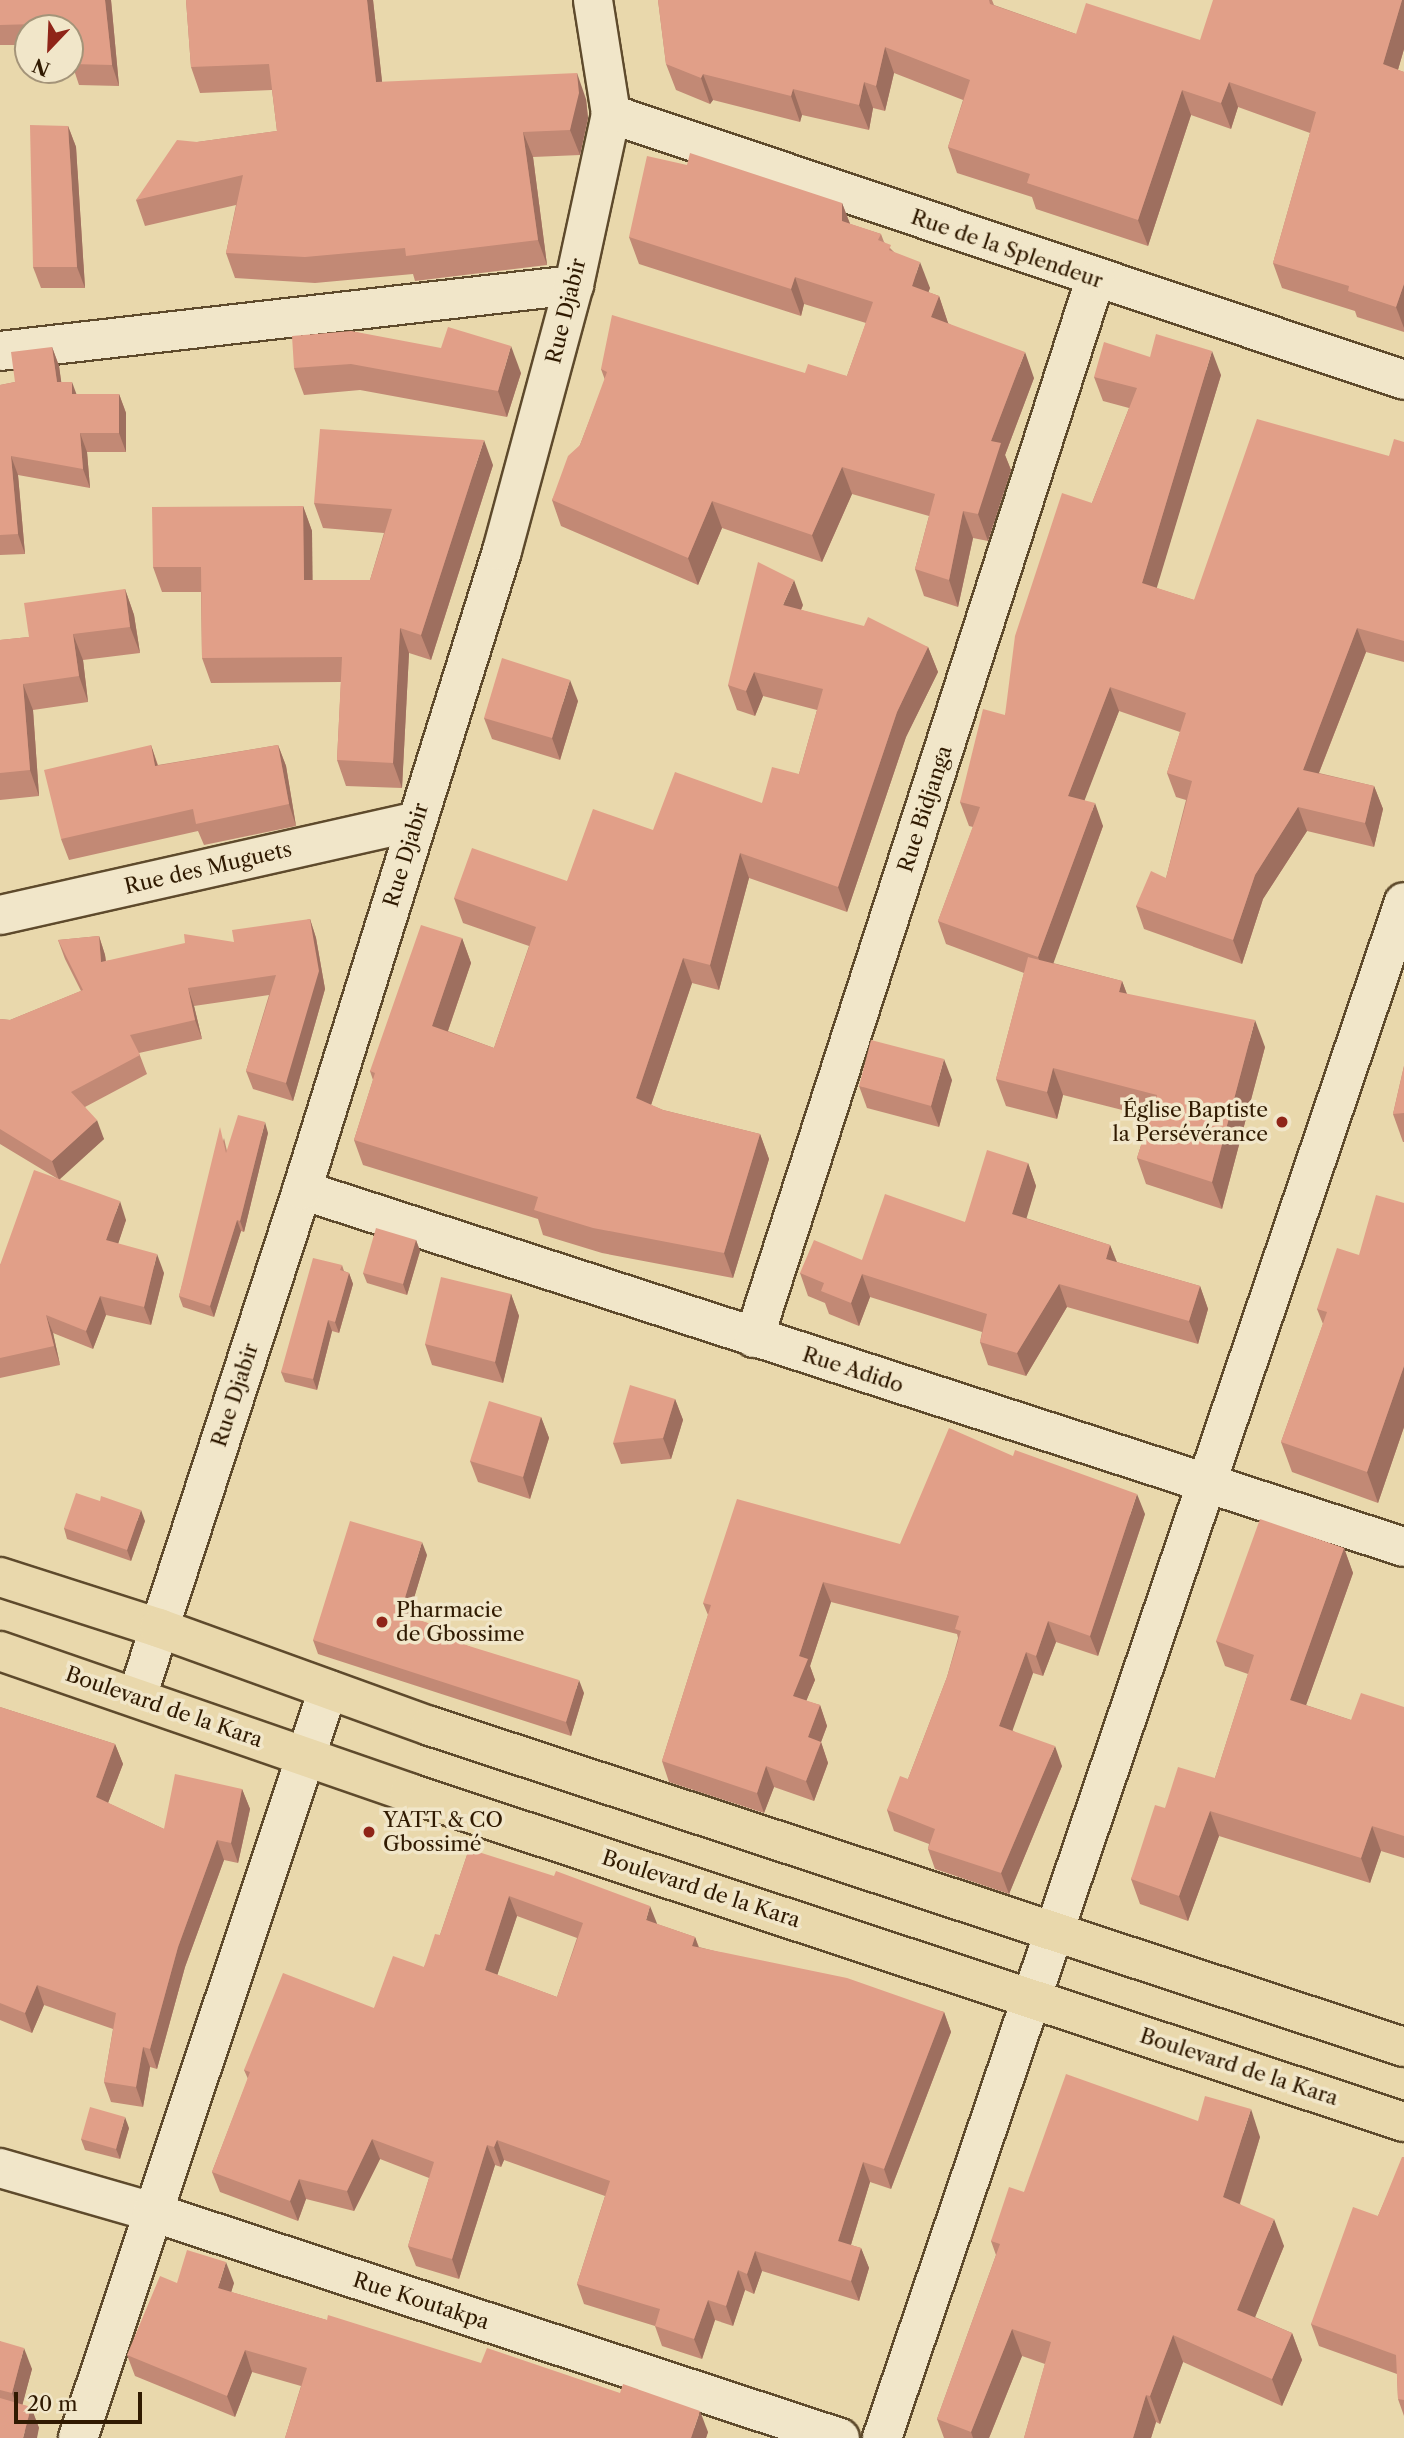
<!DOCTYPE html>
<html>
<head>
<meta charset="utf-8">
<style>
  body { margin:0 }
  #map { position:relative; width:1404px; height:2438px; overflow:hidden; background:#e9d8ac; font-family:"Libre Caslon Text",serif }
  div>[style] { position:absolute }
  .roads { filter:drop-shadow(2px 0 #5e4a2c) drop-shadow(-2px 0 #5e4a2c) drop-shadow(0 2px #5e4a2c) drop-shadow(0 -2px #5e4a2c) }
  .minor>* { height:38px; margin:-19px; padding:0 19px; transform-origin:19px; border-radius:19px; background:#f1e6c9 }
  .major>* { height:38px; margin:-19px; padding:0 19px; transform-origin:19px; border-radius:19px; background:#e9d8ac }
  .wall>* { inset:0; background:#c28975 }
  .shaded-wall>* { inset:0; background:#9e6f5f }
  .building>* { inset:0; background:#e19f88 }
  .dots>* { width:19px; height:19px; translate:-50% -50%; box-sizing:border-box; border:4px solid #f1e6c9; border-radius:50% }
  span { translate:-50% -50%; white-space:nowrap; text-align:center; line-height:1.15; -webkit-text-stroke:7px #f1e6c9; paint-order:stroke }
  .street-label { font-size:21px; color:#301a01 }
  .poi-label { font-size:21px; color:#301a01 }
  .right { translate:-100% -50%; text-align:right }
  .left { translate:0 -50%; text-align:left }
  .north { position:absolute; left:14px; top:14px; width:70px; height:70px; box-sizing:border-box; background:#f1e6c9; border:2px solid #a49479; border-radius:50%; rotate:203deg; font-size:19px; font-weight:700; line-height:28px; text-align:center; color:#301a01 }
  .north::after { content:''; display:block; margin:auto; width:24px; height:32px; background:#8f2418; clip-path:polygon(50% 0,100% 100%,50% 72%,0 100%) }
  .scale { position:absolute; left:14px; top:2392px; width:128px; height:32px; box-sizing:border-box; border:4px solid #301a01; border-top:0; padding-left:9px; font-size:21px; line-height:24px; white-space:nowrap; color:#301a01; -webkit-text-stroke:5px #f1e6c9; paint-order:stroke }
</style>
</head>
<body>
<div id="map">
  <div class="roads">
    <div class="minor">
      <i style="left:611px;top:114px;width:836px;rotate:18.54deg"></i>
      <i style="left:0;top:351px;width:578px;rotate:-6.56deg"></i>
      <i style="left:0;top:915px;width:426px;rotate:-12.7deg"></i>
      <i style="left:302px;top:1190px;width:1158px;rotate:17.95deg"></i>
      <i style="left:754px;top:1338px;width:1112px;rotate:-72.14deg"></i>
      <i style="left:137px;top:1697px;width:533px;rotate:-71.97deg"></i>
      <i style="left:302px;top:1190px;width:670px;rotate:-72.62deg"></i>
      <i style="left:502px;top:551px;width:276px;rotate:-74.9deg"></i>
      <i style="left:574px;top:285px;width:175px;rotate:-77.8deg"></i>
      <i style="left:611px;top:114px;width:115px;rotate:-99deg"></i>
      <i style="left:0;top:2168px;width:158px;rotate:16.1deg"></i>
      <i style="left:152px;top:2212px;width:724px;rotate:18.18deg"></i>
      <i style="left:78px;top:2438px;width:789px;rotate:-71.52deg"></i>
      <i style="left:882px;top:2438px;width:1622px;rotate:-71.23deg"></i>
    </div>
    <div class="major">
      <i style="left:0;top:1577px;width:167px;rotate:17.8deg"></i>
      <i style="left:159px;top:1628px;width:288px;rotate:19.9deg"></i>
      <i style="left:430px;top:1726px;width:1026px;rotate:18.24deg"></i>
      <i style="left:0;top:1651px;width:433px;rotate:19.1deg"></i>
      <i style="left:409px;top:1793px;width:1048px;rotate:18.3deg"></i>
    </div>
  </div>
  <div class="wall">
    <i style="clip-path:polygon(0 0,111px 0,119px 86px,79px 85px,72px 64px,70px 28px,28px 28px,28px 45px,0 45px)"></i>
    <i style="clip-path:polygon(186px 0,373px 0,382px 82px,586px 99px,588px 118px,580px 155px,533px 157px,547px 265px,415px 281px,413px 274px,315px 283px,235px 278px,226px 253px,236px 205px,145px 226px,136px 200px,197px 142px,277px 131px,272px 90px,200px 93px,191px 67px)"></i>
    <i style="clip-path:polygon(658px 0,992px 0,994px 5px,1076px 34px,1200px 40px,1404px 0,1404px 49px,1398px 70px,1404px 72px,1404px 332px,1357px 317px,1355px 311px,1282px 288px,1273px 263px,1310px 133px,1238px 107px,1231px 129px,1191px 115px,1148px 246px,1036px 209px,1032px 197px,957px 173px,948px 147px,963px 100px,894px 73px,885px 111px,873px 108px,869px 130px,802px 115px,800px 122px,713px 100px,710px 104px,676px 90px,666px 64px)"></i>
    <i style="clip-path:polygon(68px 126px,76px 147px,85px 288px,41px 288px,33px 267px)"></i>
    <i style="clip-path:polygon(842px 203px,850px 224px,881px 234px,884px 242px,930px 288px,928px 292px,939px 296px,948px 323px,1034px 378px,1005px 455px,1011px 470px,988px 541px,973px 538px,958px 607px,924px 596px,915px 569px,929px 516px,852px 494px,822px 562px,722px 528px,698px 585px,561px 526px,552px 500px,580px 445px,605px 380px,601px 369px,805px 373px,847px 376px,866px 323px,804px 304px,801px 316px,639px 264px,629px 237px)"></i>
    <i style="clip-path:polygon(351px 331px,521px 373px,507px 417px,360px 390px,304px 395px,294px 368px)"></i>
    <i style="clip-path:polygon(52px 347px,59px 366px,61px 382px,76px 394px,119px 394px,126px 413px,126px 452px,87px 452px,90px 488px,18px 475px,25px 554px,0 555px,0 385px,15px 382px)"></i>
    <i style="clip-path:polygon(1150px 357px,1221px 375px,1156px 588px,1194px 600px,1389px 456px,1404px 442px,1404px 662px,1366px 652px,1319px 773px,1374px 786px,1383px 809px,1374px 847px,1307px 831px,1263px 899px,1242px 964px,1144px 929px,1136px 906px,1166px 878px,1186px 800px,1176px 797px,1167px 773px,1180px 732px,1119px 711px,1084px 800px,1103px 826px,1053px 963px,1122px 981px,1127px 994px,1265px 1047px,1222px 1209px,1146px 1184px,1137px 1158px,1150px 1117px,1063px 1095px,1057px 1119px,1006px 1106px,996px 1079px,1024px 973px,946px 944px,938px 921px,973px 827px,969px 826px,960px 802px,1005px 715px,1092px 503px,1129px 408px,1103px 401px,1094px 377px)"></i>
    <i style="clip-path:polygon(493px 465px,431px 660px,409px 653px,402px 788px,346px 786px,337px 760px,341px 682px,211px 683px,202px 658px,201px 592px,162px 592px,153px 567px,303px 506px,312px 531px,312px 580px,370px 580px,384px 533px,323px 528px,314px 503px)"></i>
    <i style="clip-path:polygon(125px 589px,134px 615px,140px 653px,83px 660px,88px 702px,33px 710px,39px 796px,0 800px,0 640px,29px 637px)"></i>
    <i style="clip-path:polygon(803px 605px,801px 610px,928px 647px,938px 672px,906px 737px,847px 912px,749px 878px,719px 990px,692px 983px,651px 1105px,663px 1110px,760px 1134px,769px 1159px,733px 1278px,602px 1253px,543px 1235px,538px 1219px,363px 1165px,354px 1140px,373px 1080px,370px 1071px,462px 938px,471px 963px,448px 1031px,494px 1048px,529px 946px,463px 923px,454px 898px,567px 881px,653px 830px,762px 803px,799px 774px,817px 710px,763px 696px,755px 716px,737px 710px,728px 685px)"></i>
    <i style="clip-path:polygon(578px 701px,560px 760px,492px 739px,484px 718px)"></i>
    <i style="clip-path:polygon(151px 745px,158px 765px,278px 745px,286px 766px,296px 826px,204px 845px,198px 831px,69px 860px,61px 839px)"></i>
    <i style="clip-path:polygon(310px 919px,316px 938px,325px 989px,293px 1101px,253px 1089px,246px 1071px,269px 995px,194px 1006px,202px 1039px,139px 1053px,147px 1074px,85px 1107px,104px 1139px,59px 1179px,126px 1220px,118px 1244px,164px 1273px,151px 1325px,106px 1315px,93px 1349px,53px 1333px,60px 1365px,0 1378px,0 1265px,58px 1179px,0 1144px,0 1019px,10px 1020px,81px 991px,65px 959px,58px 940px,99px 936px,105px 955px,106px 961px,234px 942px)"></i>
    <i style="clip-path:polygon(1404px 1066px,1404px 1142px,1403px 1142px,1393px 1114px)"></i>
    <i style="clip-path:polygon(952px 1080px,939px 1127px,867px 1108px,859px 1086px)"></i>
    <i style="clip-path:polygon(268px 1133px,244px 1232px,241px 1231px,214px 1317px,183px 1307px,179px 1296px,224px 1138px,227px 1151px)"></i>
    <i style="clip-path:polygon(1028px 1163px,1036px 1186px,1026px 1218px,1110px 1245px,1117px 1262px,1200px 1286px,1208px 1309px,1198px 1344px,1067px 1307px,1026px 1376px,988px 1365px,980px 1342px,982px 1332px,870px 1297px,859px 1326px,829px 1314px,825px 1303px,808px 1296px,800px 1273px,862px 1260px,965px 1222px)"></i>
    <i style="clip-path:polygon(1404px 1203px,1404px 1427px,1378px 1503px,1292px 1472px,1281px 1442px,1323px 1324px,1317px 1309px)"></i>
    <i style="clip-path:polygon(416px 1240px,420px 1251px,407px 1295px,367px 1283px,363px 1273px)"></i>
    <i style="clip-path:polygon(342px 1265px,344px 1271px,349px 1273px,353px 1284px,339px 1333px,332px 1331px,317px 1390px,285px 1382px,281px 1372px)"></i>
    <i style="clip-path:polygon(511px 1294px,519px 1316px,503px 1383px,432px 1365px,425px 1344px)"></i>
    <i style="clip-path:polygon(675px 1399px,683px 1420px,671px 1459px,621px 1464px,613px 1443px)"></i>
    <i style="clip-path:polygon(541px 1417px,549px 1438px,530px 1499px,478px 1482px,470px 1461px)"></i>
    <i style="clip-path:polygon(1145px 1514px,1098px 1656px,1056px 1642px,1043px 1676px,1033px 1673px,1012px 1730px,1062px 1766px,1009px 1894px,935px 1869px,928px 1849px,929px 1844px,894px 1831px,887px 1810px,908px 1779px,947px 1677px,958px 1638px,957px 1634px,831px 1602px,810px 1666px,815px 1680px,806px 1701px,820px 1705px,827px 1726px,821px 1742px,828px 1763px,814px 1801px,774px 1787px,764px 1813px,669px 1782px,662px 1761px,708px 1615px,703px 1603px,900px 1544px)"></i>
    <i style="clip-path:polygon(145px 1521px,131px 1561px,67px 1539px,64px 1528px)"></i>
    <i style="clip-path:polygon(1344px 1548px,1353px 1573px,1306px 1705px,1351px 1720px,1404px 1707px,1404px 1858px,1381px 1851px,1370px 1883px,1219px 1836px,1188px 1921px,1140px 1904px,1131px 1879px,1165px 1808px,1215px 1778px,1248px 1674px,1225px 1666px,1216px 1641px)"></i>
    <i style="clip-path:polygon(427px 1555px,408px 1617px,459px 1633px,463px 1644px,584px 1693px,571px 1736px,318px 1654px,313px 1640px)"></i>
    <i style="clip-path:polygon(0 1707px,115px 1744px,123px 1764px,108px 1803px,164px 1829px,242px 1789px,250px 1809px,238px 1863px,224px 1860px,185px 1967px,157px 2069px,150px 2067px,143px 2107px,111px 2102px,104px 2082px,113px 2029px,44px 2005px,32px 2033px,0 2020px)"></i>
    <i style="clip-path:polygon(evenodd,469px 1849px,657px 1924px,695px 1937px,699px 1947px,944px 2012px,951px 2032px,891px 2189px,870px 2182px,851px 2245px,861px 2248px,869px 2268px,859px 2301px,762px 2271px,754px 2294px,745px 2290px,733px 2326px,715px 2320px,702px 2359px,662px 2346px,655px 2326px,584px 2304px,577px 2284px,605px 2196px,504px 2160px,501px 2167px,495px 2165px,459px 2279px,416px 2266px,408px 2246px,429px 2178px,380px 2159px,354px 2211px,306px 2199px,298px 2221px,220px 2192px,212px 2172px,248px 2079px,244px 2070px,374px 2008px,424px 1967px,440px 1935px,469px 1849px,517px 1916px,577px 1938px,557px 1997px,497px 1975px,517px 1916px)"></i>
    <i style="clip-path:polygon(1198px 2121px,1260px 2137px,1240px 2204px,1284px 2246px,1255px 2317px,1292px 2333px,1302px 2360px,1282px 2406px,1183px 2362px,1160px 2424px,1156px 2422px,1151px 2438px,1024px 2438px,1045px 2364px,1022px 2356px,989px 2438px,944px 2438px,937px 2419px,996px 2255px,991px 2241px,1024px 2192px)"></i>
    <i style="clip-path:polygon(129px 2128px,120px 2159px,85px 2150px,81px 2139px)"></i>
    <i style="clip-path:polygon(1404px 2157px,1404px 2416px,1398px 2399px,1397px 2374px,1319px 2346px,1311px 2324px,1378px 2216px)"></i>
    <i style="clip-path:polygon(177px 2283px,234px 2283px,231px 2292px,708px 2432px,706px 2438px,285px 2438px,301px 2386px,252px 2372px,235px 2417px,135px 2376px,127px 2355px)"></i>
    <i style="clip-path:polygon(0 2341px,32px 2369px,22px 2405px,31px 2407px,39px 2428px,0 2438px)"></i>
  </div>
  <div class="shaded-wall">
    <i style="clip-path:polygon(105px 0,111px 0,119px 86px,112px 65px)"></i>
    <i style="clip-path:polygon(367px 0,373px 0,385px 108px,376px 82px)"></i>
    <i style="clip-path:polygon(1402px 0,1404px 0,1404px 49px,1392px 90px,1383px 64px)"></i>
    <i style="clip-path:polygon(885px 47px,894px 73px,885px 111px,876px 86px)"></i>
    <i style="clip-path:polygon(577px 73px,586px 99px,588px 118px,580px 155px,570px 130px)"></i>
    <i style="clip-path:polygon(703px 74px,713px 100px,710px 104px,701px 78px)"></i>
    <i style="clip-path:polygon(864px 82px,873px 108px,869px 130px,859px 105px)"></i>
    <i style="clip-path:polygon(1229px 82px,1238px 107px,1231px 129px,1221px 103px)"></i>
    <i style="clip-path:polygon(793px 89px,802px 115px,800px 122px,791px 96px)"></i>
    <i style="clip-path:polygon(1182px 90px,1191px 115px,1148px 246px,1138px 220px)"></i>
    <i style="clip-path:polygon(68px 126px,76px 147px,85px 288px,77px 267px)"></i>
    <i style="clip-path:polygon(523px 132px,533px 157px,547px 265px,538px 240px)"></i>
    <i style="clip-path:polygon(842px 203px,852px 229px,842px 221px)"></i>
    <i style="clip-path:polygon(920px 262px,930px 288px,921px 313px,912px 286px)"></i>
    <i style="clip-path:polygon(795px 277px,804px 304px,801px 316px,791px 289px)"></i>
    <i style="clip-path:polygon(1404px 284px,1404px 328px,1396px 307px)"></i>
    <i style="clip-path:polygon(939px 296px,948px 323px,941px 344px,931px 317px)"></i>
    <i style="clip-path:polygon(511px 346px,521px 373px,507px 417px,498px 391px)"></i>
    <i style="clip-path:polygon(52px 347px,59px 366px,64px 401px,57px 382px)"></i>
    <i style="clip-path:polygon(1212px 351px,1221px 375px,1151px 607px,1142px 583px)"></i>
    <i style="clip-path:polygon(1025px 352px,1034px 378px,1005px 455px,1011px 470px,988px 541px,978px 514px,991px 441px)"></i>
    <i style="clip-path:polygon(72px 382px,79px 401px,72px 394px)"></i>
    <i style="clip-path:polygon(119px 394px,126px 413px,126px 452px,119px 433px)"></i>
    <i style="clip-path:polygon(80px 433px,87px 452px,90px 488px,83px 469px)"></i>
    <i style="clip-path:polygon(484px 440px,493px 465px,431px 660px,421px 635px)"></i>
    <i style="clip-path:polygon(11px 456px,18px 475px,25px 554px,18px 534px)"></i>
    <i style="clip-path:polygon(842px 467px,852px 494px,822px 562px,812px 535px)"></i>
    <i style="clip-path:polygon(712px 501px,722px 528px,698px 585px,688px 558px)"></i>
    <i style="clip-path:polygon(303px 506px,312px 531px,313px 605px,304px 580px)"></i>
    <i style="clip-path:polygon(963px 511px,973px 538px,958px 607px,949px 580px)"></i>
    <i style="clip-path:polygon(794px 580px,803px 605px,792px 630px,783px 605px)"></i>
    <i style="clip-path:polygon(125px 589px,134px 615px,140px 653px,130px 627px)"></i>
    <i style="clip-path:polygon(400px 628px,409px 653px,402px 788px,393px 763px)"></i>
    <i style="clip-path:polygon(1357px 628px,1366px 652px,1311px 793px,1303px 770px)"></i>
    <i style="clip-path:polygon(73px 634px,83px 660px,88px 702px,79px 676px)"></i>
    <i style="clip-path:polygon(928px 647px,938px 672px,906px 737px,847px 912px,838px 887px,897px 712px)"></i>
    <i style="clip-path:polygon(754px 672px,763px 696px,755px 716px,746px 691px)"></i>
    <i style="clip-path:polygon(570px 680px,578px 701px,560px 760px,552px 738px)"></i>
    <i style="clip-path:polygon(23px 684px,33px 710px,39px 796px,30px 770px)"></i>
    <i style="clip-path:polygon(1110px 687px,1119px 711px,1077px 820px,1068px 796px)"></i>
    <i style="clip-path:polygon(151px 745px,158px 767px,155px 766px)"></i>
    <i style="clip-path:polygon(278px 745px,286px 766px,296px 826px,289px 804px)"></i>
    <i style="clip-path:polygon(1374px 786px,1383px 809px,1374px 847px,1365px 823px)"></i>
    <i style="clip-path:polygon(1095px 803px,1103px 826px,1047px 981px,1038px 957px)"></i>
    <i style="clip-path:polygon(1298px 807px,1307px 831px,1263px 899px,1242px 964px,1233px 940px,1255px 875px)"></i>
    <i style="clip-path:polygon(740px 853px,749px 878px,719px 990px,710px 965px)"></i>
    <i style="clip-path:polygon(310px 919px,316px 938px,325px 989px,293px 1101px,286px 1083px)"></i>
    <i style="clip-path:polygon(99px 936px,105px 955px,108px 981px,101px 962px)"></i>
    <i style="clip-path:polygon(462px 938px,471px 963px,441px 1051px,432px 1026px)"></i>
    <i style="clip-path:polygon(683px 958px,692px 983px,645px 1123px,636px 1098px)"></i>
    <i style="clip-path:polygon(1122px 981px,1132px 1008px,1119px 992px)"></i>
    <i style="clip-path:polygon(188px 988px,194px 1006px,202px 1039px,195px 1020px)"></i>
    <i style="clip-path:polygon(1255px 1020px,1265px 1047px,1222px 1209px,1212px 1182px)"></i>
    <i style="clip-path:polygon(944px 1059px,952px 1080px,939px 1127px,931px 1106px)"></i>
    <i style="clip-path:polygon(1053px 1068px,1063px 1095px,1057px 1119px,1047px 1092px)"></i>
    <i style="clip-path:polygon(97px 1120px,104px 1139px,59px 1180px,52px 1161px)"></i>
    <i style="clip-path:polygon(265px 1122px,268px 1133px,244px 1232px,240px 1221px)"></i>
    <i style="clip-path:polygon(760px 1134px,769px 1159px,733px 1278px,724px 1253px)"></i>
    <i style="clip-path:polygon(1028px 1163px,1036px 1186px,1021px 1237px,1012px 1214px)"></i>
    <i style="clip-path:polygon(120px 1201px,126px 1220px,113px 1259px,106px 1240px)"></i>
    <i style="clip-path:polygon(237px 1220px,241px 1231px,214px 1317px,210px 1306px)"></i>
    <i style="clip-path:polygon(416px 1240px,420px 1251px,407px 1295px,403px 1284px)"></i>
    <i style="clip-path:polygon(1110px 1245px,1119px 1268px,1106px 1259px)"></i>
    <i style="clip-path:polygon(157px 1254px,164px 1273px,151px 1325px,144px 1307px)"></i>
    <i style="clip-path:polygon(349px 1273px,353px 1284px,339px 1333px,335px 1322px)"></i>
    <i style="clip-path:polygon(862px 1274px,870px 1297px,859px 1326px,851px 1303px)"></i>
    <i style="clip-path:polygon(1059px 1284px,1067px 1307px,1026px 1376px,1017px 1353px)"></i>
    <i style="clip-path:polygon(1200px 1286px,1208px 1309px,1198px 1344px,1189px 1321px)"></i>
    <i style="clip-path:polygon(511px 1294px,519px 1316px,503px 1383px,495px 1362px)"></i>
    <i style="clip-path:polygon(100px 1296px,106px 1315px,93px 1349px,86px 1331px)"></i>
    <i style="clip-path:polygon(46px 1315px,53px 1333px,60px 1365px,54px 1346px)"></i>
    <i style="clip-path:polygon(328px 1320px,332px 1331px,317px 1390px,313px 1379px)"></i>
    <i style="clip-path:polygon(1404px 1366px,1404px 1427px,1378px 1503px,1367px 1472px)"></i>
    <i style="clip-path:polygon(675px 1399px,683px 1420px,671px 1459px,663px 1438px)"></i>
    <i style="clip-path:polygon(541px 1417px,549px 1438px,530px 1499px,523px 1477px)"></i>
    <i style="clip-path:polygon(1137px 1494px,1145px 1514px,1098px 1656px,1090px 1636px)"></i>
    <i style="clip-path:polygon(141px 1510px,145px 1521px,131px 1561px,127px 1550px)"></i>
    <i style="clip-path:polygon(422px 1542px,427px 1555px,405px 1628px,400px 1614px)"></i>
    <i style="clip-path:polygon(1344px 1548px,1353px 1573px,1299px 1725px,1290px 1700px)"></i>
    <i style="clip-path:polygon(823px 1582px,831px 1602px,810px 1666px,815px 1680px,800px 1716px,793px 1696px,799px 1656px)"></i>
    <i style="clip-path:polygon(1048px 1621px,1056px 1642px,1043px 1676px,1036px 1656px)"></i>
    <i style="clip-path:polygon(459px 1633px,464px 1646px,456px 1642px)"></i>
    <i style="clip-path:polygon(1026px 1652px,1033px 1673px,1007px 1746px,999px 1726px)"></i>
    <i style="clip-path:polygon(579px 1680px,584px 1693px,571px 1736px,566px 1722px)"></i>
    <i style="clip-path:polygon(820px 1705px,827px 1726px,815px 1758px,808px 1737px)"></i>
    <i style="clip-path:polygon(821px 1742px,828px 1763px,814px 1801px,806px 1781px)"></i>
    <i style="clip-path:polygon(115px 1744px,123px 1764px,103px 1816px,96px 1797px)"></i>
    <i style="clip-path:polygon(1055px 1746px,1062px 1766px,1009px 1894px,1001px 1873px)"></i>
    <i style="clip-path:polygon(766px 1766px,774px 1787px,764px 1813px,757px 1793px)"></i>
    <i style="clip-path:polygon(242px 1789px,250px 1809px,238px 1863px,231px 1843px)"></i>
    <i style="clip-path:polygon(1210px 1811px,1219px 1836px,1188px 1921px,1179px 1896px)"></i>
    <i style="clip-path:polygon(1372px 1826px,1381px 1851px,1370px 1883px,1361px 1858px)"></i>
    <i style="clip-path:polygon(217px 1840px,224px 1860px,185px 1967px,157px 2069px,150px 2049px,178px 1947px)"></i>
    <i style="clip-path:polygon(509px 1896px,517px 1916px,492px 1991px,485px 1970px)"></i>
    <i style="clip-path:polygon(650px 1906px,658px 1926px,646px 1920px)"></i>
    <i style="clip-path:polygon(695px 1937px,702px 1958px,692px 1946px)"></i>
    <i style="clip-path:polygon(37px 1985px,44px 2005px,32px 2033px,25px 2013px)"></i>
    <i style="clip-path:polygon(944px 2012px,951px 2032px,891px 2189px,884px 2169px)"></i>
    <i style="clip-path:polygon(143px 2047px,150px 2067px,143px 2107px,136px 2087px)"></i>
    <i style="clip-path:polygon(1251px 2109px,1260px 2137px,1233px 2225px,1223px 2197px)"></i>
    <i style="clip-path:polygon(125px 2117px,129px 2128px,120px 2159px,116px 2149px)"></i>
    <i style="clip-path:polygon(372px 2139px,380px 2159px,354px 2211px,347px 2191px)"></i>
    <i style="clip-path:polygon(497px 2140px,504px 2160px,501px 2167px,494px 2147px)"></i>
    <i style="clip-path:polygon(487px 2145px,495px 2165px,459px 2279px,452px 2259px)"></i>
    <i style="clip-path:polygon(863px 2162px,870px 2182px,846px 2261px,838px 2241px)"></i>
    <i style="clip-path:polygon(299px 2179px,306px 2199px,298px 2221px,290px 2201px)"></i>
    <i style="clip-path:polygon(1274px 2219px,1284px 2246px,1247px 2337px,1237px 2310px)"></i>
    <i style="clip-path:polygon(861px 2248px,869px 2268px,859px 2301px,851px 2281px)"></i>
    <i style="clip-path:polygon(755px 2251px,762px 2271px,754px 2294px,747px 2274px)"></i>
    <i style="clip-path:polygon(226px 2262px,234px 2283px,226px 2309px,218px 2288px)"></i>
    <i style="clip-path:polygon(738px 2270px,745px 2290px,733px 2326px,726px 2306px)"></i>
    <i style="clip-path:polygon(708px 2300px,715px 2320px,702px 2359px,694px 2339px)"></i>
    <i style="clip-path:polygon(1012px 2329px,1022px 2356px,989px 2438px,973px 2438px,971px 2432px)"></i>
    <i style="clip-path:polygon(1292px 2333px,1302px 2360px,1282px 2406px,1272px 2379px)"></i>
    <i style="clip-path:polygon(1173px 2335px,1183px 2362px,1160px 2424px,1150px 2396px)"></i>
    <i style="clip-path:polygon(24px 2348px,32px 2369px,20px 2414px,12px 2393px)"></i>
    <i style="clip-path:polygon(245px 2350px,252px 2372px,235px 2417px,227px 2396px)"></i>
    <i style="clip-path:polygon(1146px 2395px,1156px 2422px,1151px 2438px,1133px 2438px)"></i>
    <i style="clip-path:polygon(31px 2407px,39px 2428px,37px 2438px,23px 2438px)"></i>
    <i style="clip-path:polygon(700px 2411px,708px 2432px,706px 2438px,691px 2438px)"></i>
  </div>
  <div class="building">
    <i style="clip-path:polygon(0 0,105px 0,112px 65px,72px 64px,71px 23px,0 25px)"></i>
    <i style="clip-path:polygon(186px 0,367px 0,376px 82px,577px 73px,579px 93px,570px 130px,523px 132px,538px 240px,406px 256px,405px 248px,305px 257px,226px 253px,243px 175px,136px 200px,177px 140px,197px 142px,277px 131px,269px 64px,191px 67px)"></i>
    <i style="clip-path:polygon(658px 0,989px 0,990px 4px,1076px 34px,1086px 3px,1200px 40px,1213px 0,1402px 0,1383px 64px,1404px 72px,1404px 284px,1396px 307px,1348px 291px,1349px 286px,1273px 263px,1316px 112px,1229px 82px,1221px 103px,1182px 90px,1138px 220px,1027px 183px,1030px 174px,948px 147px,970px 80px,885px 47px,876px 86px,864px 82px,859px 105px,793px 89px,791px 96px,703px 74px,701px 78px,666px 64px)"></i>
    <i style="clip-path:polygon(30px 125px,68px 126px,77px 267px,33px 267px)"></i>
    <i style="clip-path:polygon(690px 153px,842px 203px,842px 221px,881px 234px,878px 240px,891px 245px,889px 250px,920px 262px,912px 286px,939px 296px,931px 317px,1025px 352px,991px 441px,1001px 443px,978px 514px,963px 511px,949px 580px,915px 569px,935px 494px,842px 467px,812px 535px,712px 501px,688px 558px,552px 500px,568px 456px,580px 445px,607px 372px,601px 369px,612px 315px,805px 373px,808px 364px,847px 376px,873px 302px,795px 277px,791px 289px,629px 237px,647px 156px,687px 165px)"></i>
    <i style="clip-path:polygon(448px 327px,511px 346px,498px 391px,351px 364px,294px 368px,292px 336px,351px 331px,441px 348px)"></i>
    <i style="clip-path:polygon(1156px 334px,1212px 351px,1142px 583px,1194px 600px,1257px 419px,1389px 456px,1394px 439px,1404px 442px,1404px 641px,1357px 628px,1303px 770px,1374px 786px,1365px 823px,1298px 807px,1255px 875px,1233px 940px,1136px 906px,1151px 871px,1166px 878px,1192px 781px,1167px 773px,1186px 713px,1110px 687px,1068px 796px,1095px 803px,1038px 957px,938px 921px,980px 807px,960px 802px,983px 709px,1005px 715px,1015px 636px,1062px 493px,1092px 503px,1137px 388px,1094px 377px,1104px 342px,1150px 357px)"></i>
    <i style="clip-path:polygon(52px 347px,57px 382px,72px 382px,72px 394px,119px 394px,119px 433px,80px 433px,83px 469px,11px 456px,18px 534px,0 535px,0 385px,15px 382px,11px 352px)"></i>
    <i style="clip-path:polygon(320px 429px,484px 440px,421px 635px,400px 628px,393px 763px,337px 760px,342px 657px,202px 658px,201px 567px,153px 567px,152px 507px,303px 506px,304px 580px,370px 580px,392px 509px,314px 503px)"></i>
    <i style="clip-path:polygon(758px 562px,794px 580px,783px 605px,864px 626px,868px 617px,928px 647px,897px 712px,838px 887px,740px 853px,710px 965px,683px 958px,636px 1098px,663px 1110px,760px 1134px,724px 1253px,593px 1228px,534px 1210px,538px 1197px,354px 1140px,375px 1073px,370px 1071px,421px 925px,462px 938px,432px 1026px,494px 1048px,536px 927px,454px 898px,472px 848px,567px 881px,593px 809px,653px 830px,675px 772px,762px 803px,772px 767px,799px 774px,823px 689px,754px 672px,746px 691px,728px 685px)"></i>
    <i style="clip-path:polygon(125px 589px,130px 627px,73px 634px,79px 676px,23px 684px,30px 770px,0 773px,0 640px,29px 637px,24px 603px)"></i>
    <i style="clip-path:polygon(502px 658px,570px 680px,552px 738px,484px 718px)"></i>
    <i style="clip-path:polygon(151px 745px,155px 766px,278px 745px,289px 804px,196px 824px,193px 809px,61px 839px,44px 770px)"></i>
    <i style="clip-path:polygon(310px 919px,319px 971px,286px 1083px,246px 1071px,276px 975px,188px 988px,195px 1020px,130px 1035px,140px 1055px,71px 1092px,97px 1120px,52px 1161px,0 1129px,0 1019px,10px 1020px,83px 990px,58px 940px,99px 936px,101px 962px,185px 943px,184px 934px,234px 942px,232px 930px)"></i>
    <i style="clip-path:polygon(1028px 957px,1122px 981px,1119px 992px,1255px 1020px,1212px 1182px,1137px 1158px,1157px 1095px,1053px 1068px,1047px 1092px,996px 1079px)"></i>
    <i style="clip-path:polygon(871px 1040px,944px 1059px,931px 1106px,859px 1086px)"></i>
    <i style="clip-path:polygon(1404px 1066px,1404px 1113px,1393px 1114px)"></i>
    <i style="clip-path:polygon(238px 1115px,265px 1122px,240px 1221px,237px 1220px,210px 1306px,179px 1296px,220px 1127px,226px 1153px)"></i>
    <i style="clip-path:polygon(987px 1150px,1028px 1163px,1012px 1214px,1110px 1245px,1106px 1259px,1200px 1286px,1189px 1321px,1059px 1284px,1017px 1353px,980px 1342px,987px 1314px,862px 1274px,851px 1303px,821px 1291px,824px 1283px,800px 1273px,814px 1240px,862px 1260px,885px 1194px,965px 1222px)"></i>
    <i style="clip-path:polygon(34px 1170px,120px 1201px,106px 1240px,157px 1254px,144px 1307px,100px 1296px,86px 1331px,46px 1315px,54px 1346px,0 1358px,0 1265px)"></i>
    <i style="clip-path:polygon(1376px 1195px,1404px 1203px,1404px 1366px,1367px 1472px,1281px 1442px,1327px 1312px,1317px 1309px,1337px 1248px,1359px 1255px)"></i>
    <i style="clip-path:polygon(376px 1228px,416px 1240px,403px 1284px,363px 1273px)"></i>
    <i style="clip-path:polygon(313px 1258px,342px 1265px,340px 1270px,349px 1273px,335px 1322px,328px 1320px,313px 1379px,281px 1372px)"></i>
    <i style="clip-path:polygon(441px 1277px,511px 1294px,495px 1362px,425px 1344px)"></i>
    <i style="clip-path:polygon(630px 1385px,675px 1399px,663px 1438px,613px 1443px)"></i>
    <i style="clip-path:polygon(489px 1401px,541px 1417px,523px 1477px,470px 1461px)"></i>
    <i style="clip-path:polygon(949px 1428px,1013px 1456px,1015px 1450px,1137px 1494px,1090px 1636px,1048px 1621px,1036px 1656px,1026px 1652px,999px 1726px,1055px 1746px,1001px 1873px,928px 1849px,935px 1829px,887px 1810px,900px 1776px,908px 1779px,947px 1677px,961px 1631px,955px 1629px,959px 1616px,823px 1582px,799px 1656px,808px 1659px,793px 1696px,820px 1705px,808px 1737px,821px 1742px,806px 1781px,766px 1766px,757px 1793px,662px 1761px,711px 1605px,703px 1603px,737px 1499px,900px 1544px)"></i>
    <i style="clip-path:polygon(76px 1493px,100px 1501px,101px 1496px,141px 1510px,127px 1550px,64px 1528px)"></i>
    <i style="clip-path:polygon(1260px 1519px,1344px 1548px,1290px 1700px,1351px 1720px,1361px 1693px,1404px 1707px,1404px 1836px,1372px 1826px,1361px 1858px,1210px 1811px,1179px 1896px,1131px 1879px,1155px 1805px,1165px 1808px,1178px 1767px,1215px 1778px,1254px 1655px,1216px 1641px)"></i>
    <i style="clip-path:polygon(350px 1521px,422px 1542px,400px 1614px,459px 1633px,456px 1642px,579px 1680px,566px 1722px,313px 1640px)"></i>
    <i style="clip-path:polygon(0 1707px,115px 1744px,96px 1797px,164px 1829px,175px 1774px,242px 1789px,231px 1843px,217px 1840px,178px 1947px,150px 2049px,143px 2047px,136px 2087px,104px 2082px,116px 2013px,37px 1985px,25px 2013px,0 2003px)"></i>
    <i style="clip-path:polygon(evenodd,469px 1849px,554px 1876px,556px 1871px,650px 1906px,646px 1920px,695px 1937px,692px 1946px,847px 1978px,944px 2012px,884px 2169px,863px 2162px,838px 2241px,861px 2248px,851px 2281px,755px 2251px,747px 2274px,738px 2270px,726px 2306px,708px 2300px,694px 2339px,655px 2326px,660px 2309px,577px 2284px,610px 2181px,497px 2140px,494px 2147px,487px 2145px,452px 2259px,408px 2246px,434px 2162px,372px 2139px,347px 2191px,299px 2179px,290px 2201px,212px 2172px,250px 2072px,244px 2070px,283px 1973px,374px 2008px,393px 1956px,424px 1967px,435px 1934px,440px 1935px,469px 1849px,509px 1896px,583px 1923px,557px 1997px,485px 1970px,509px 1896px)"></i>
    <i style="clip-path:polygon(1066px 2074px,1198px 2121px,1205px 2096px,1251px 2109px,1223px 2197px,1274px 2219px,1237px 2310px,1292px 2333px,1272px 2379px,1173px 2335px,1150px 2396px,1146px 2395px,1133px 2438px,1024px 2438px,1051px 2342px,1012px 2329px,971px 2432px,937px 2419px,1000px 2244px,991px 2241px,1009px 2187px,1024px 2192px)"></i>
    <i style="clip-path:polygon(90px 2107px,125px 2117px,116px 2149px,81px 2139px)"></i>
    <i style="clip-path:polygon(1402px 2157px,1404px 2157px,1404px 2400px,1398px 2399px,1396px 2355px,1311px 2324px,1353px 2207px,1378px 2216px)"></i>
    <i style="clip-path:polygon(187px 2250px,226px 2262px,218px 2288px,327px 2320px,328px 2315px,481px 2363px,487px 2348px,620px 2393px,623px 2384px,700px 2411px,691px 2438px,285px 2438px,307px 2368px,245px 2350px,227px 2396px,127px 2355px,160px 2276px,177px 2283px)"></i>
    <i style="clip-path:polygon(0 2341px,24px 2348px,12px 2393px,0 2390px)"></i>
    <i style="clip-path:polygon(0 2398px,31px 2407px,23px 2438px,0 2438px)"></i>
  </div>
  <div class="dots">
    <i style="left:1282px;top:1122px;background:#8f2418"></i>
    <i style="left:382px;top:1622px;background:#8f2418"></i>
    <i style="left:369px;top:1832px;background:#8f2418"></i>
  </div>
  <div class="street-label">
    <span style="left:1007px;top:249px;rotate:19deg">Rue de la Splendeur</span>
    <span style="left:566px;top:311px;rotate:-76deg">Rue Djabir</span>
    <span style="left:925px;top:809px;rotate:-72deg">Rue Bidjanga</span>
    <span style="left:406px;top:855px;rotate:-73deg">Rue Djabir</span>
    <span style="left:208px;top:868px;rotate:-13deg">Rue des Muguets</span>
    <span style="left:853px;top:1370px;rotate:18deg">Rue Adido</span>
    <span style="left:235px;top:1395px;rotate:-72deg">Rue Djabir</span>
    <span style="left:164px;top:1707px;rotate:19deg">Boulevard de la Kara</span>
    <span style="left:701px;top:1889px;rotate:18deg">Boulevard de la Kara</span>
    <span style="left:1239px;top:2067px;rotate:18deg">Boulevard de la Kara</span>
    <span style="left:421px;top:2301px;rotate:18deg">Rue Koutakpa</span>
  </div>
  <div class="poi-label">
    <span class="right" style="left:1268px;top:1122px">Église Baptiste<br>la Persévérance</span>
    <span class="left" style="left:396px;top:1622px">Pharmacie<br>de Gbossime</span>
    <span class="left" style="left:383px;top:1832px">YATT &amp; CO<br>Gbossimé</span>
  </div>
  <div class="north">N</div>
  <div class="scale">20 m</div>
</div>
</body>
</html>
